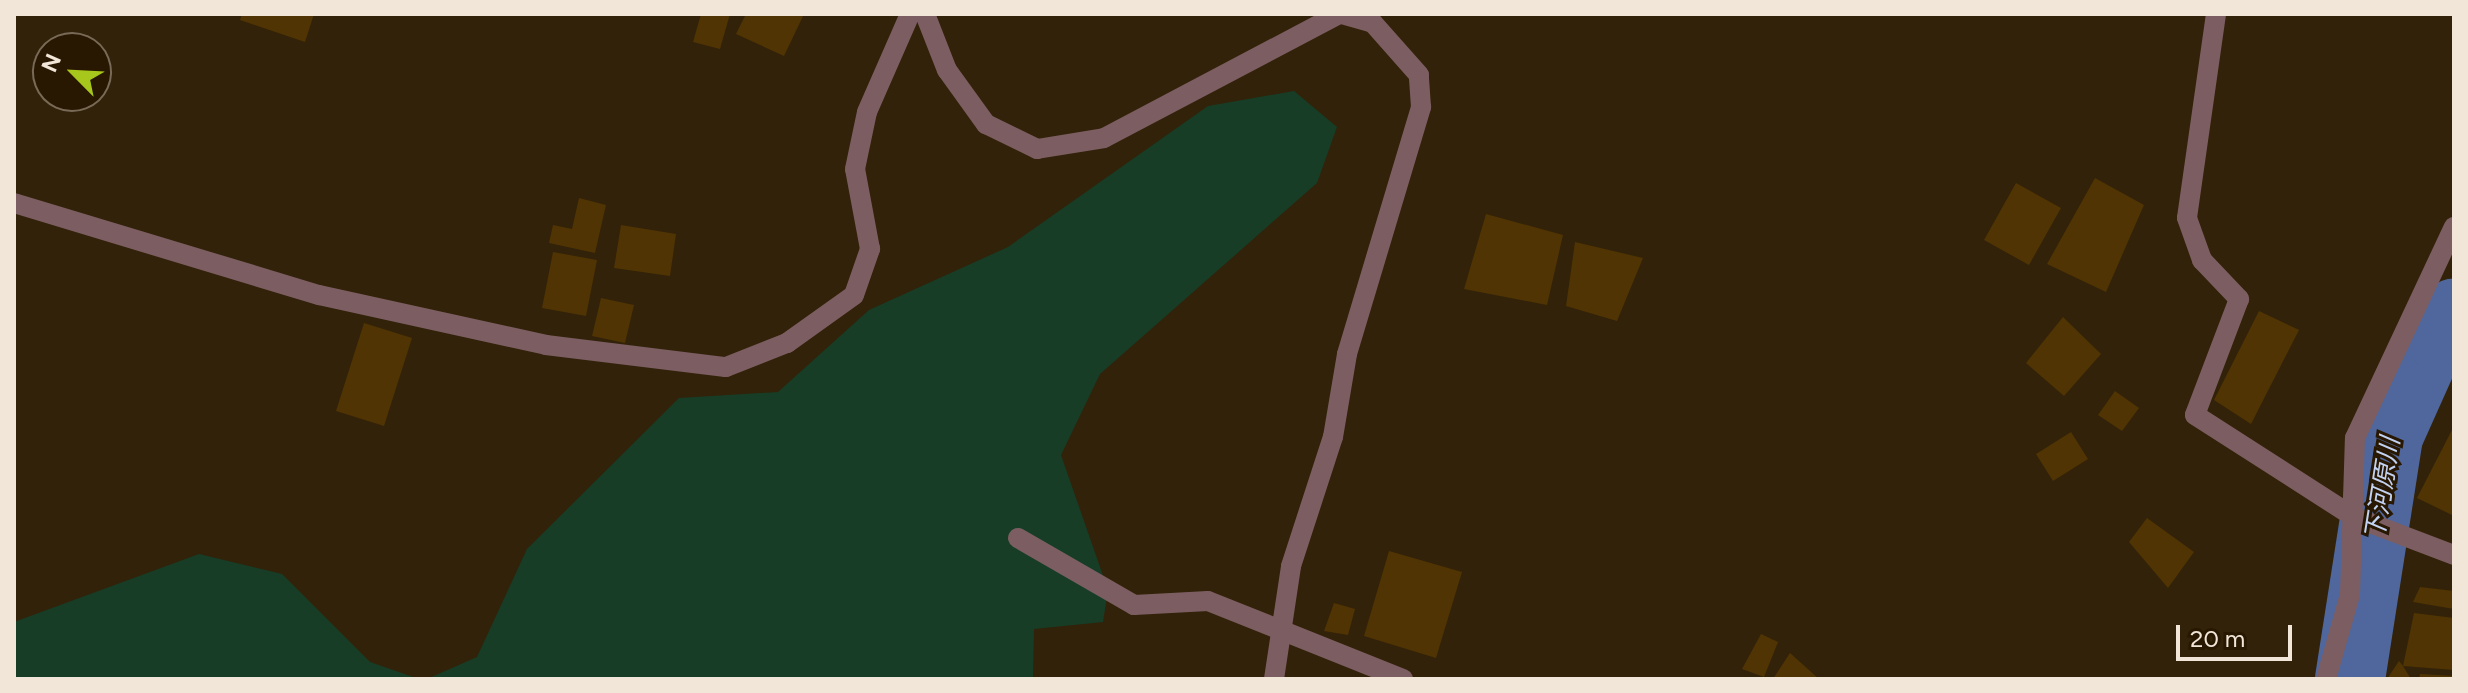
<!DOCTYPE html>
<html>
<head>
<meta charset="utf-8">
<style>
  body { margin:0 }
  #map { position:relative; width:2468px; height:693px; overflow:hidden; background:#322209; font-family:Figtree,"Noto Sans JP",sans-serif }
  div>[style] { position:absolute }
  .green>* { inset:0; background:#173d26 }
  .river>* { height:70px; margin:-35px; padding:0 35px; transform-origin:35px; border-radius:35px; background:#4f679c }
  .building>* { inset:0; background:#503403 }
  .minor>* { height:20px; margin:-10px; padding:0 10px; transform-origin:10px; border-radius:10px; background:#7c5e62 }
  span { translate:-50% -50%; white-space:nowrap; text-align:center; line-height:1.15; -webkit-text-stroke:6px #281801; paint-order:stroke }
  .water-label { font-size:26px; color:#c2d2f2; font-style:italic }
  .frame { position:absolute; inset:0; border:16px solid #f1e6d8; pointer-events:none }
  .north { position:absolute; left:32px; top:32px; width:80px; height:80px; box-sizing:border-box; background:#281801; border:2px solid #786a57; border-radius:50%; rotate:294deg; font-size:22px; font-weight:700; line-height:32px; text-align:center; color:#f1e6d8 }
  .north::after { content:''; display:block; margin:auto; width:28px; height:36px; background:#a8c71c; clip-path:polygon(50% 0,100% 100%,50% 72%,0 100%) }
  .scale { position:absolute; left:2176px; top:625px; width:116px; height:36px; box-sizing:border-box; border:4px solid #f1e6d8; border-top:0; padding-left:10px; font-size:24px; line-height:28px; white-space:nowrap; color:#f1e6d8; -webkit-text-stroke:6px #281801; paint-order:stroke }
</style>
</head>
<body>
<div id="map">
  <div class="green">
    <i style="clip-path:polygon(1294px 91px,1337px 127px,1317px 183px,1100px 374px,1061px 455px,1108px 590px,1103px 622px,1034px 629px,1033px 679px,427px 679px,477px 657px,527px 549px,679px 398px,778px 392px,869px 310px,1008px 247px,1208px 106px)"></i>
    <i style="clip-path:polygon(199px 554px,282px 574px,370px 662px,419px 679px,14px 679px,14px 622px)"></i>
  </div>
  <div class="river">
    <i style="left:2350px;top:679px;width:246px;rotate:-81.1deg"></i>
    <i style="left:2388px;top:436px;width:113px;rotate:-65.9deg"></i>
    <i style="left:2434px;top:333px;width:28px;rotate:-44deg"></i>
  </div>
  <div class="building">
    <i style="clip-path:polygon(242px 14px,314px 14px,305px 42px,240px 20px)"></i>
    <i style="clip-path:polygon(701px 14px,730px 14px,720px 49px,693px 42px)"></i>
    <i style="clip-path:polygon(746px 14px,804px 14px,784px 56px,736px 34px)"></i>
    <i style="clip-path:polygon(2095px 178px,2144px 205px,2106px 292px,2047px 264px)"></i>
    <i style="clip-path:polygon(2016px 183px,2061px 208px,2029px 265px,1984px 240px)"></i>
    <i style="clip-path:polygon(579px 198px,606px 205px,595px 253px,549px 243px,553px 225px,572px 229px)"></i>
    <i style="clip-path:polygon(1486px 214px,1563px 235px,1547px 305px,1464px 289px)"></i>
    <i style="clip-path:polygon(621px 225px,676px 234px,670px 276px,614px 268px)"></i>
    <i style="clip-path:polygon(1575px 242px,1643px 258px,1617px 321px,1566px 306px)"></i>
    <i style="clip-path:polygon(553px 252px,597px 260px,586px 316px,542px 308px)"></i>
    <i style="clip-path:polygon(601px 298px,634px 305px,625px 343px,592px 336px)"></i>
    <i style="clip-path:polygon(2259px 311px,2299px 330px,2251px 424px,2214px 400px)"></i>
    <i style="clip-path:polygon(2063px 317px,2101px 354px,2064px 396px,2026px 363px)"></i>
    <i style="clip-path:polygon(364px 323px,412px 338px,384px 426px,336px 411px)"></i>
    <i style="clip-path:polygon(2115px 391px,2139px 408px,2122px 431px,2098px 415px)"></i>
    <i style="clip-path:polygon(2454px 426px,2454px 516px,2417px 498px)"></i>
    <i style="clip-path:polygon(2071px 432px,2088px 459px,2053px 481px,2036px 454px)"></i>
    <i style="clip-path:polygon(2147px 518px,2194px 552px,2168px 588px,2129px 542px)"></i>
    <i style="clip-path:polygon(1389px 551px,1462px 572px,1436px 658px,1364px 636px)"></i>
    <i style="clip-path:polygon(2420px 587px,2454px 591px,2454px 609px,2413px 602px)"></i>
    <i style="clip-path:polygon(1334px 603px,1355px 609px,1348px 635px,1324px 631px)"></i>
    <i style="clip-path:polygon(2414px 613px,2454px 618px,2454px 670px,2403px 666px,2411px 679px,2387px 679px,2399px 661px,2403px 666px)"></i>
    <i style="clip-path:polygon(1761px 634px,1778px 642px,1764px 677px,1742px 669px)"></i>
    <i style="clip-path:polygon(1790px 653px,1819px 679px,1773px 679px)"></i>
    <i style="clip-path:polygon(2420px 674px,2454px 676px,2454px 679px,2419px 679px)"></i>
  </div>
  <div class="minor">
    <i style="left:925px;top:14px;width:60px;rotate:68.6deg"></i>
    <i style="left:947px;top:70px;width:67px;rotate:54.2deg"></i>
    <i style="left:986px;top:124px;width:57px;rotate:26.1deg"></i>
    <i style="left:1037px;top:149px;width:68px;rotate:-9.3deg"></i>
    <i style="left:1104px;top:138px;width:266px;rotate:-27.8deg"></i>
    <i style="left:2216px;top:14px;width:206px;rotate:98.1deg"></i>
    <i style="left:2187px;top:218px;width:45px;rotate:70.3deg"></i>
    <i style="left:2202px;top:260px;width:54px;rotate:46.5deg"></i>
    <i style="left:2239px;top:299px;width:124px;rotate:110.8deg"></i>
    <i style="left:2195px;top:415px;width:189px;rotate:32.7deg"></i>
    <i style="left:2354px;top:517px;width:107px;rotate:20.8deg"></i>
    <i style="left:14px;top:203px;width:319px;rotate:16.8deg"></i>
    <i style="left:319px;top:295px;width:232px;rotate:12.4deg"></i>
    <i style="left:546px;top:345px;width:181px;rotate:7deg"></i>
    <i style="left:726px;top:367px;width:66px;rotate:-21.5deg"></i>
    <i style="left:787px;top:343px;width:82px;rotate:-35.6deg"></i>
    <i style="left:854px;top:295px;width:49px;rotate:-70.8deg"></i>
    <i style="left:870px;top:249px;width:81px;rotate:-100.6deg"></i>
    <i style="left:855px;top:169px;width:58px;rotate:-78.1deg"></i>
    <i style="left:867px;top:112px;width:107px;rotate:-66.3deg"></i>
    <i style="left:1018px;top:538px;width:134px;rotate:30deg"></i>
    <i style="left:1134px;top:605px;width:74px;rotate:-3.1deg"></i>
    <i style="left:1208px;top:601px;width:210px;rotate:21.8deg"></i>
    <i style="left:1274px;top:679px;width:114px;rotate:-81.4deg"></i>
    <i style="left:1291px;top:566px;width:136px;rotate:-72deg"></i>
    <i style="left:1333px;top:437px;width:84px;rotate:-80.4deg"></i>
    <i style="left:1347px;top:354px;width:258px;rotate:-73.3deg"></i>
    <i style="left:1421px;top:107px;width:32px;rotate:-94deg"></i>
    <i style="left:1419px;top:75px;width:69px;rotate:-131.5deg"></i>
    <i style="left:1373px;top:23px;width:33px;rotate:-164deg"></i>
    <i style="left:2326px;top:679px;width:87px;rotate:-74.1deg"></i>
    <i style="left:2350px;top:595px;width:157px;rotate:-88.2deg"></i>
    <i style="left:2355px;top:438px;width:233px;rotate:-64.9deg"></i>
  </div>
  <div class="water-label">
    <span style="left:2383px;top:489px;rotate:-81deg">下河原川</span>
  </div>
  <div class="frame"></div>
  <div class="north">N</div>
  <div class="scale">20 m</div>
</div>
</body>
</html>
